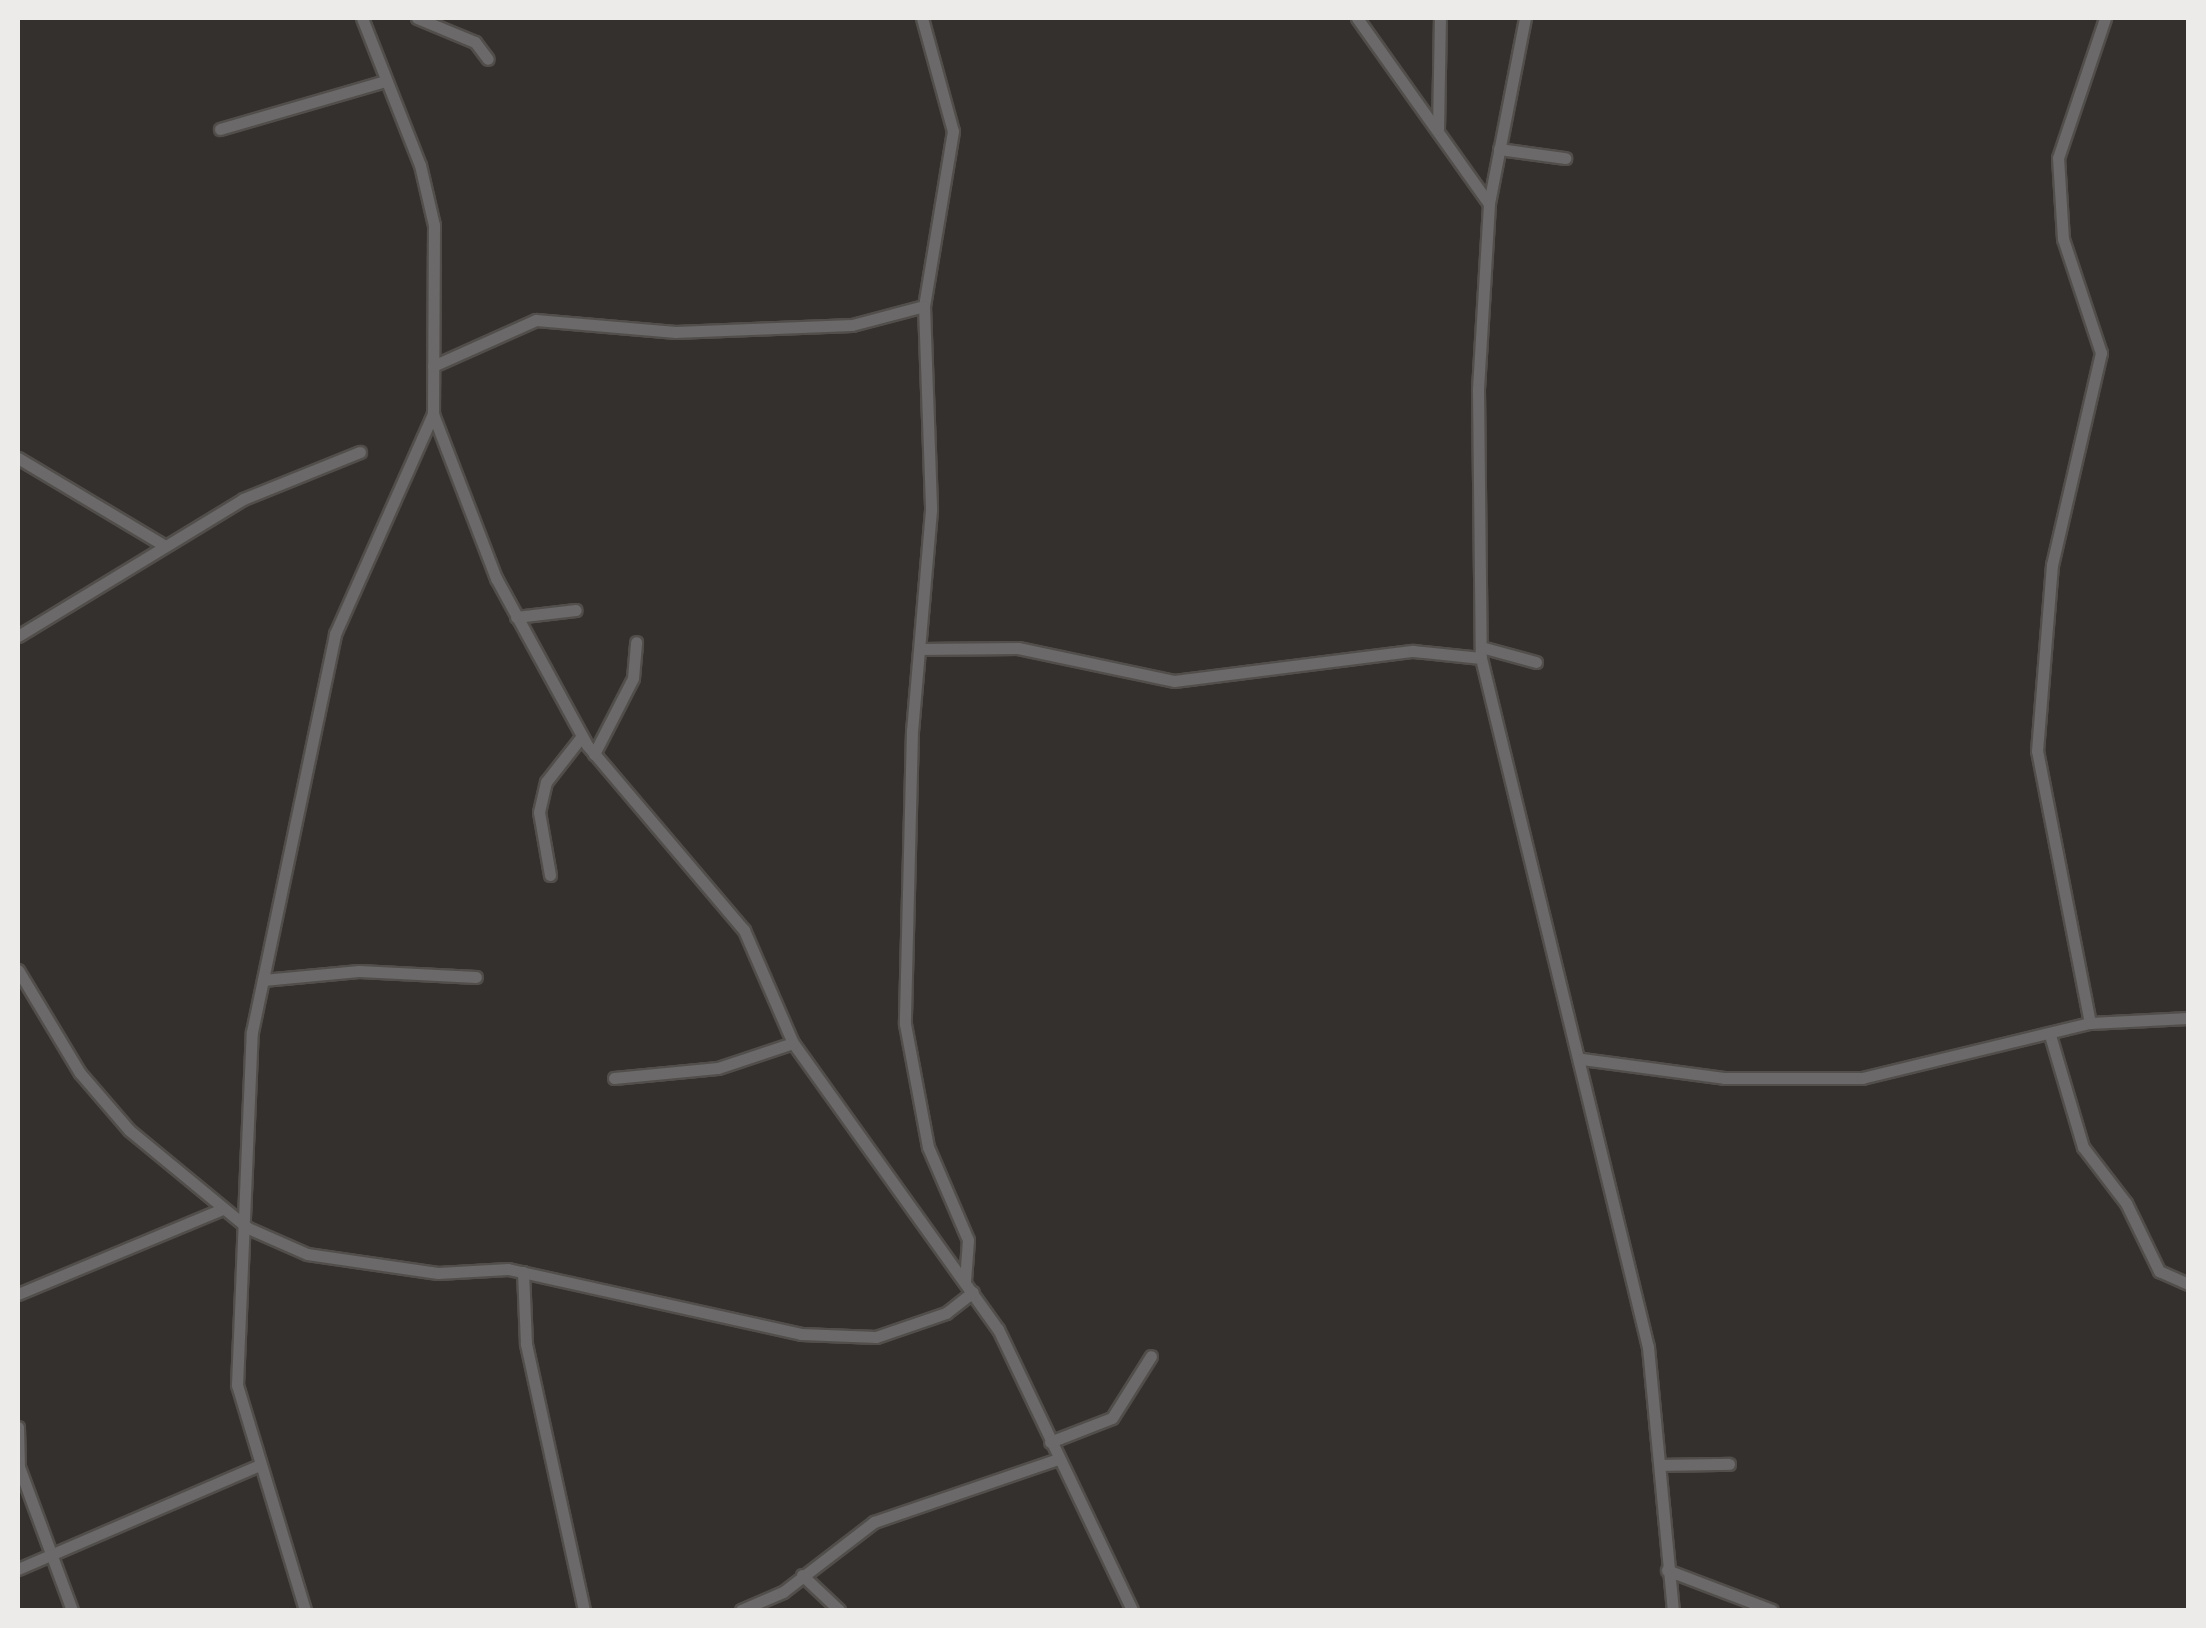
<!DOCTYPE html>
<html>
<head>
<meta charset="utf-8">
<style>
  body { margin:0 }
  #map { position:relative; width:2206px; height:1628px; overflow:hidden; background:#33302d; font-family:Signika,sans-serif }
  div>[style] { position:absolute }
  .roads { filter:drop-shadow(2px 0 #514e4b) drop-shadow(-2px 0 #514e4b) drop-shadow(0 2px #514e4b) drop-shadow(0 -2px #514e4b) }
  .minor>* { height:11px; margin:-5.5px; padding:0 5.5px; transform-origin:5.5px; border-radius:5.5px; background:#6b6969 }
  span { translate:-50% -50%; white-space:nowrap; text-align:center; line-height:1.15; -webkit-text-stroke:8px #33302d; paint-order:stroke }
  .frame { position:absolute; inset:0; border:20px solid #edebe9; pointer-events:none }
</style>
</head>
<body>
<div id="map">
  <div class="roads">
    <div class="minor">
      <i style="left:362px;top:18px;width:158px;rotate:68.5deg"></i>
      <i style="left:420px;top:165px;width:62px;rotate:76.9deg"></i>
      <i style="left:434px;top:225px;width:189px;rotate:90.3deg"></i>
      <i style="left:433px;top:414px;width:176px;rotate:69deg"></i>
      <i style="left:496px;top:578px;width:190px;rotate:61.4deg"></i>
      <i style="left:587px;top:745px;width:243px;rotate:49.7deg"></i>
      <i style="left:744px;top:930px;width:123px;rotate:66.6deg"></i>
      <i style="left:793px;top:1043px;width:352px;rotate:54.4deg"></i>
      <i style="left:998px;top:1329px;width:311px;rotate:64.5deg"></i>
      <i style="left:417px;top:18px;width:63px;rotate:22.5deg"></i>
      <i style="left:475px;top:42px;width:21px;rotate:53deg"></i>
      <i style="left:922px;top:18px;width:117px;rotate:74.7deg"></i>
      <i style="left:953px;top:131px;width:177px;rotate:99.4deg"></i>
      <i style="left:924px;top:306px;width:204px;rotate:88deg"></i>
      <i style="left:931px;top:510px;width:221px;rotate:94.9deg"></i>
      <i style="left:912px;top:730px;width:294px;rotate:91.4deg"></i>
      <i style="left:905px;top:1024px;width:125px;rotate:79.4deg"></i>
      <i style="left:928px;top:1147px;width:101px;rotate:66.7deg"></i>
      <i style="left:968px;top:1240px;width:41px;rotate:94.2deg"></i>
      <i style="left:1357px;top:18px;width:228px;rotate:54.6deg"></i>
      <i style="left:1525px;top:18px;width:189px;rotate:101deg"></i>
      <i style="left:1489px;top:204px;width:185px;rotate:93.4deg"></i>
      <i style="left:1478px;top:389px;width:269px;rotate:89.4deg"></i>
      <i style="left:1481px;top:658px;width:709px;rotate:76.38deg"></i>
      <i style="left:1648px;top:1347px;width:264px;rotate:84.6deg"></i>
      <i style="left:220px;top:129px;width:172px;rotate:-16.2deg"></i>
      <i style="left:1438px;top:130px;width:112px;rotate:-89deg"></i>
      <i style="left:1499px;top:149px;width:67px;rotate:7.8deg"></i>
      <i style="left:433px;top:366px;width:113px;rotate:-24.1deg"></i>
      <i style="left:536px;top:320px;width:140px;rotate:4.9deg"></i>
      <i style="left:675px;top:332px;width:177px;rotate:-2.3deg"></i>
      <i style="left:852px;top:325px;width:74px;rotate:-14.8deg"></i>
      <i style="left:18px;top:458px;width:171px;rotate:30.9deg"></i>
      <i style="left:516px;top:617px;width:60px;rotate:-6.7deg"></i>
      <i style="left:18px;top:636px;width:263px;rotate:-31.3deg"></i>
      <i style="left:243px;top:499px;width:126px;rotate:-21.9deg"></i>
      <i style="left:1481px;top:647px;width:57px;rotate:15.3deg"></i>
      <i style="left:920px;top:649px;width:98px;rotate:-0.6deg"></i>
      <i style="left:1018px;top:648px;width:159px;rotate:11.9deg"></i>
      <i style="left:1174px;top:681px;width:241px;rotate:-7.2deg"></i>
      <i style="left:1413px;top:651px;width:68px;rotate:5.9deg"></i>
      <i style="left:594px;top:754px;width:85px;rotate:-62.8deg"></i>
      <i style="left:633px;top:678px;width:36px;rotate:-85deg"></i>
      <i style="left:550px;top:875px;width:64px;rotate:-99.9deg"></i>
      <i style="left:539px;top:812px;width:31px;rotate:-77deg"></i>
      <i style="left:546px;top:782px;width:58px;rotate:-52deg"></i>
      <i style="left:18px;top:970px;width:120px;rotate:59deg"></i>
      <i style="left:80px;top:1073px;width:75px;rotate:49.3deg"></i>
      <i style="left:129px;top:1130px;width:154px;rotate:39.5deg"></i>
      <i style="left:248px;top:1228px;width:64px;rotate:23.8deg"></i>
      <i style="left:307px;top:1254px;width:132px;rotate:8.3deg"></i>
      <i style="left:438px;top:1273px;width:70px;rotate:-3.3deg"></i>
      <i style="left:508px;top:1269px;width:300px;rotate:12.5deg"></i>
      <i style="left:801px;top:1334px;width:75px;rotate:2.3deg"></i>
      <i style="left:876px;top:1337px;width:74px;rotate:-18.9deg"></i>
      <i style="left:946px;top:1313px;width:34px;rotate:-38deg"></i>
      <i style="left:263px;top:980px;width:96px;rotate:-5.4deg"></i>
      <i style="left:359px;top:971px;width:117px;rotate:2.9deg"></i>
      <i style="left:2090px;top:1023px;width:277px;rotate:-101deg"></i>
      <i style="left:2037px;top:751px;width:187px;rotate:-85.4deg"></i>
      <i style="left:2052px;top:565px;width:218px;rotate:-77deg"></i>
      <i style="left:2101px;top:353px;width:120px;rotate:-108.4deg"></i>
      <i style="left:2063px;top:239px;width:81px;rotate:-93.5deg"></i>
      <i style="left:2058px;top:158px;width:148px;rotate:-71.4deg"></i>
      <i style="left:2050px;top:1035px;width:117px;rotate:73.6deg"></i>
      <i style="left:2083px;top:1147px;width:71px;rotate:52.5deg"></i>
      <i style="left:2126px;top:1203px;width:76px;rotate:64.1deg"></i>
      <i style="left:2159px;top:1271px;width:32px;rotate:24deg"></i>
      <i style="left:1582px;top:1059px;width:143px;rotate:7.6deg"></i>
      <i style="left:1724px;top:1078px;width:138px"></i>
      <i style="left:1862px;top:1078px;width:235px;rotate:-13.6deg"></i>
      <i style="left:2090px;top:1023px;width:98px;rotate:-2.9deg"></i>
      <i style="left:614px;top:1078px;width:104px;rotate:-5.5deg"></i>
      <i style="left:718px;top:1068px;width:79px;rotate:-18.4deg"></i>
      <i style="left:523px;top:1272px;width:72px;rotate:87.6deg"></i>
      <i style="left:526px;top:1344px;width:272px;rotate:77.7deg"></i>
      <i style="left:18px;top:1294px;width:221px;rotate:-22.6deg"></i>
      <i style="left:18px;top:1427px;width:40px;rotate:88.6deg"></i>
      <i style="left:19px;top:1467px;width:153px;rotate:69.7deg"></i>
      <i style="left:1050px;top:1442px;width:66px;rotate:-21.2deg"></i>
      <i style="left:1112px;top:1418px;width:73px;rotate:-57.8deg"></i>
      <i style="left:1662px;top:1465px;width:67px;rotate:-0.9deg"></i>
      <i style="left:18px;top:1569px;width:263px;rotate:-23.3deg"></i>
      <i style="left:1667px;top:1570px;width:112px;rotate:20.9deg"></i>
      <i style="left:802px;top:1575px;width:51px;rotate:43.4deg"></i>
      <i style="left:305px;top:1610px;width:235px;rotate:-106.8deg"></i>
      <i style="left:237px;top:1385px;width:353px;rotate:-87.6deg"></i>
      <i style="left:252px;top:1032px;width:407px;rotate:-78.2deg"></i>
      <i style="left:335px;top:634px;width:241px;rotate:-66deg"></i>
      <i style="left:741px;top:1610px;width:46px;rotate:-23.2deg"></i>
      <i style="left:783px;top:1592px;width:115px;rotate:-37.6deg"></i>
      <i style="left:874px;top:1522px;width:194px;rotate:-18.9deg"></i>
    </div>
  </div>
  <div class="frame"></div>
</div>
</body>
</html>
